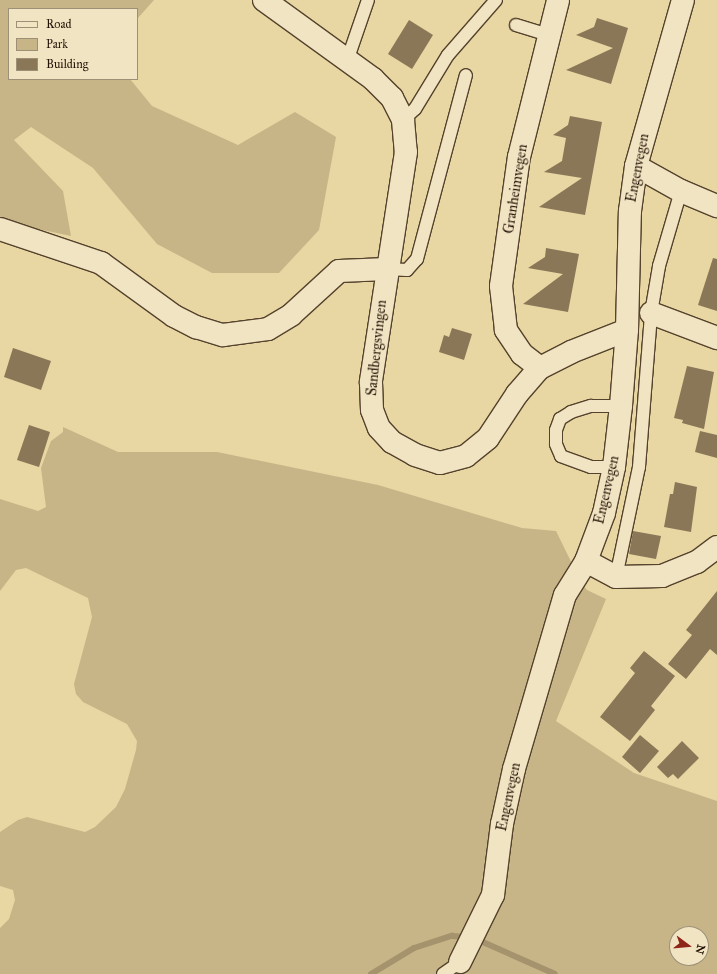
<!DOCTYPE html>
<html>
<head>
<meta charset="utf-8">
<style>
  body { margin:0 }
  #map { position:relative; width:717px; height:974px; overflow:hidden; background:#e8d6a3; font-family:"IM FELL Great Primer",serif }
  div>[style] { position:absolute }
  .green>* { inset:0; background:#c7b588 }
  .stream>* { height:6px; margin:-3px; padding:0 3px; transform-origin:3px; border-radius:3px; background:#a5936d }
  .building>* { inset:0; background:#8a7757 }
  .roads { filter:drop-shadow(1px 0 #55422c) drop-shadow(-1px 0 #55422c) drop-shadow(0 1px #55422c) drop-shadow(0 -1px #55422c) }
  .lane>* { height:12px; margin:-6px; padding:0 6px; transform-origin:6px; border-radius:6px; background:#f0e4c3 }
  .street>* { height:22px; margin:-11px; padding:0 11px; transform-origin:11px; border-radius:11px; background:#f0e4c3 }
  span { translate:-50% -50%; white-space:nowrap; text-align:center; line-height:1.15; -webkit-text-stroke:3.5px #f0e4c3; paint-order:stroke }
  .street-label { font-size:14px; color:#241104 }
  .legend { position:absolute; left:8px; top:8px; width:130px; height:72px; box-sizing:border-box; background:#f0e4c3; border:1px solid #9e9077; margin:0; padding:5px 7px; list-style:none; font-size:12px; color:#241104 }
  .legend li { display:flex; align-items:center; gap:8px; height:20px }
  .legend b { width:20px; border:1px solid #9e9077 }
  .north { position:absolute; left:669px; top:926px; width:40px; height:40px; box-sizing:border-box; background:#f0e4c3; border:1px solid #9e9077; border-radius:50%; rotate:106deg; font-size:11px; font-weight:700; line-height:16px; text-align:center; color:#241104 }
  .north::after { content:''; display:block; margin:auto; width:14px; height:18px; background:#8f2418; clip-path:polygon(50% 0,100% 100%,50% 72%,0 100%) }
</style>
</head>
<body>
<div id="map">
  <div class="green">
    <i style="clip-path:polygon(0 0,154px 0,137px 19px,137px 9px,9px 9px,9px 79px,130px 79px,152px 106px,238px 145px,295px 112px,336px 137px,319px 230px,279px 273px,212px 273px,157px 244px,93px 168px,31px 127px,14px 140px,63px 191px,71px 236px,0 221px)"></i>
    <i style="clip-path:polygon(evenodd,63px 427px,118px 452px,217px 452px,378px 485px,522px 528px,556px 531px,581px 582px,587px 590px,606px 599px,556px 721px,634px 773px,717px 801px,717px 974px,0 974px,0 928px,9px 919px,15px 900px,13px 890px,0 886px,0 832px,18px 820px,27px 817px,85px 832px,95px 827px,116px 807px,125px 789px,136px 750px,137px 741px,127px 724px,83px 702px,76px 694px,74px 684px,92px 617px,88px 598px,26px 568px,16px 570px,0 591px,0 499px,38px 511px,46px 507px,41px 468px,51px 441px,63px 432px,63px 427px,677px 934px,701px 934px,701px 958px,677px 958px,677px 934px)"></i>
  </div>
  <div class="stream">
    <i style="left:476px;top:939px;width:86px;rotate:23.9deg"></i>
    <i style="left:371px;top:974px;width:50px;rotate:-31.2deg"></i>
    <i style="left:414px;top:948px;width:40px;rotate:-18deg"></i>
    <i style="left:452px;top:936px;width:15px;rotate:4deg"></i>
  </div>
  <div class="building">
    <i style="clip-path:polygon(597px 18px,628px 28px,611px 84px,566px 70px,613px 48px,576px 35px,594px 27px)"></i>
    <i style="clip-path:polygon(409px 20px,433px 35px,412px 69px,388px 54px)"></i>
    <i style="clip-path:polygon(570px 116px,602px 122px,585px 215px,539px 207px,582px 178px,544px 172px,562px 161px,566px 138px,553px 135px,568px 125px)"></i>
    <i style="clip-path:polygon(546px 248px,579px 254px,568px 312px,523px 304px,563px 274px,528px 268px,545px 257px)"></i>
    <i style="clip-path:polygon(713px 258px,717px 259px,717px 311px,698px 305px)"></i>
    <i style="clip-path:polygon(452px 328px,472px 334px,464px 360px,439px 352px,444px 335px,449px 337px)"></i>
    <i style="clip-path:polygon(13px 348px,51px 361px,41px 390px,4px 377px)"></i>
    <i style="clip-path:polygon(687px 366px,714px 372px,704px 429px,682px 423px,683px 420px,674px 418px)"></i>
    <i style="clip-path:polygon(29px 425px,50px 432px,39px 467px,17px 460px)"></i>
    <i style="clip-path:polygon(700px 431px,717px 435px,717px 458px,695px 452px)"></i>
    <i style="clip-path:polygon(675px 482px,697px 487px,691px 532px,664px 527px,670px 494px,673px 494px)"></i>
    <i style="clip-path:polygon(633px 531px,661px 536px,656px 559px,629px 554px)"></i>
    <i style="clip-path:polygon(717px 591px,717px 655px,710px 649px,686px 679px,668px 664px,692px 635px,686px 630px)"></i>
    <i style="clip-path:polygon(644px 651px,675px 676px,651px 706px,655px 710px,630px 741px,600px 717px,635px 673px,630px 668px)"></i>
    <i style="clip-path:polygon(640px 735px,659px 751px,640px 773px,622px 757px)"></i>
    <i style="clip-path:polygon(682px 741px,699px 758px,678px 779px,673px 774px,668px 778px,657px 767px)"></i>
  </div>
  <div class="roads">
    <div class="lane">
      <i style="left:516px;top:25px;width:34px;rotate:17deg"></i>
      <i style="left:348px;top:58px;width:61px;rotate:-71deg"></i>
      <i style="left:403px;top:120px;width:16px;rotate:-43deg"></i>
      <i style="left:415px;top:109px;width:63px;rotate:-58.6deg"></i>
      <i style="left:448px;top:55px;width:73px;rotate:-48.9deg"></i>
      <i style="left:387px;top:269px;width:20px;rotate:3deg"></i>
      <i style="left:407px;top:270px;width:15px;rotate:-48deg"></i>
      <i style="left:417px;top:259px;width:190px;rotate:-75.1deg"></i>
      <i style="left:614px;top:467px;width:23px;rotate:180deg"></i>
      <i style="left:591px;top:467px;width:32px;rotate:-160deg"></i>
      <i style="left:561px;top:456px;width:13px;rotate:-113deg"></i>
      <i style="left:556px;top:444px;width:14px;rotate:-90deg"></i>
      <i style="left:556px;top:430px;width:12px;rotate:-70deg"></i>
      <i style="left:560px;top:419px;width:13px;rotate:-32deg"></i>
      <i style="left:571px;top:412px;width:21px;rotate:-17deg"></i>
      <i style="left:591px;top:406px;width:30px"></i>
      <i style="left:616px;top:577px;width:112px;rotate:-78.2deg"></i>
      <i style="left:639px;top:467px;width:154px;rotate:-85.5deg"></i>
      <i style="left:651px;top:313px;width:48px;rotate:-80.3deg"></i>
      <i style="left:659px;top:266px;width:78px;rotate:-73.7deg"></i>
      <i style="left:443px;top:974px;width:21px;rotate:-35deg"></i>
    </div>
    <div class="street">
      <i style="left:264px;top:0;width:135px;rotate:35.9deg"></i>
      <i style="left:373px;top:79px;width:27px;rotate:45deg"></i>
      <i style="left:392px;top:98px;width:25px;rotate:63deg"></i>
      <i style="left:403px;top:120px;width:32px;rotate:85deg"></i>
      <i style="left:406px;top:152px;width:233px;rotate:98.7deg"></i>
      <i style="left:371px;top:382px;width:28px;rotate:88deg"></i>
      <i style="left:372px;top:410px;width:19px;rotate:69deg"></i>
      <i style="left:379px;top:428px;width:19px;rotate:47deg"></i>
      <i style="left:392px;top:442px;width:26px;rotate:29deg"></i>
      <i style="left:415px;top:455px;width:26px;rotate:18deg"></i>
      <i style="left:440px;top:463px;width:27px;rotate:-15deg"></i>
      <i style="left:466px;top:456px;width:28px;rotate:-39deg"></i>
      <i style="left:488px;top:438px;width:53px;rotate:-56.6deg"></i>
      <i style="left:517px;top:394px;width:35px;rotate:-49deg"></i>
      <i style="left:540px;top:368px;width:35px;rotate:-27deg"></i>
      <i style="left:571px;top:352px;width:60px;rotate:-21.4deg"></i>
      <i style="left:636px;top:166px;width:51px;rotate:29.1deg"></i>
      <i style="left:681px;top:191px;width:39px;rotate:23deg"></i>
      <i style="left:0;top:229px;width:107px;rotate:18.6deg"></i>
      <i style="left:101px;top:263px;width:90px;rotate:36deg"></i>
      <i style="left:174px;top:316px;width:25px;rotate:27deg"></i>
      <i style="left:196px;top:327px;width:28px;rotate:17deg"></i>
      <i style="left:223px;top:335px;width:45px;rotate:-7.6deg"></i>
      <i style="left:268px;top:329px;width:27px;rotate:-31deg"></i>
      <i style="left:291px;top:315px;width:65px;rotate:-42.5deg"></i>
      <i style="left:339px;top:271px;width:48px;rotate:-2.4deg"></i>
      <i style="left:651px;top:313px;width:71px;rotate:20.7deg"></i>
      <i style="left:540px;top:368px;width:23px;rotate:-142deg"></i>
      <i style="left:522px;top:354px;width:29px;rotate:-124deg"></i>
      <i style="left:506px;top:330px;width:44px;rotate:-96.5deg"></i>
      <i style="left:501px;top:286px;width:130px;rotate:-82.1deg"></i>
      <i style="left:519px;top:157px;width:162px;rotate:-76deg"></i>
      <i style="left:586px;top:561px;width:34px;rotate:28deg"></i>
      <i style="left:616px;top:577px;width:46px;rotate:-1.2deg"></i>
      <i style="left:662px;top:576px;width:38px;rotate:-22deg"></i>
      <i style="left:697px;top:562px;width:25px;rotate:-37deg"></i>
      <i style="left:460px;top:962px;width:75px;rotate:-63.8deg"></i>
      <i style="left:493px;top:895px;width:72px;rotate:-82.8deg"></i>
      <i style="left:502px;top:824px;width:56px;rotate:-77.7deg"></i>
      <i style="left:514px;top:769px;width:181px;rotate:-73.7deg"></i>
      <i style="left:565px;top:595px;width:40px;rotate:-58deg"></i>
      <i style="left:586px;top:561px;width:51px;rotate:-69.4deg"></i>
      <i style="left:604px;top:513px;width:47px;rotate:-77.7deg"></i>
      <i style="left:614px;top:467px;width:61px;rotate:-83.5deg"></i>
      <i style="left:621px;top:406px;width:76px;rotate:-85.5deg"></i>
      <i style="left:627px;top:330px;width:119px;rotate:-88.6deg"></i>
      <i style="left:630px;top:211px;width:45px;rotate:-82.4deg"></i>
      <i style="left:636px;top:166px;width:173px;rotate:-74.2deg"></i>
    </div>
  </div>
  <div class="street-label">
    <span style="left:638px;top:168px;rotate:-79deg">Engenvegen</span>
    <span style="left:516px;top:189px;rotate:-81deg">Granheimvegen</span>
    <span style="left:377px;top:348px;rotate:-84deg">Sandbergsvingen</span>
    <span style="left:607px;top:490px;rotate:-77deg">Engenvegen</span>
    <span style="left:509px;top:797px;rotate:-78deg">Engenvegen</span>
  </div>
  <ul class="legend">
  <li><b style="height:5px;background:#f0e4c3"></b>Road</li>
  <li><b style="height:11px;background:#c7b588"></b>Park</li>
  <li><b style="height:11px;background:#8a7757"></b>Building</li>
  </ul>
  <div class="north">N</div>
</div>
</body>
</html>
